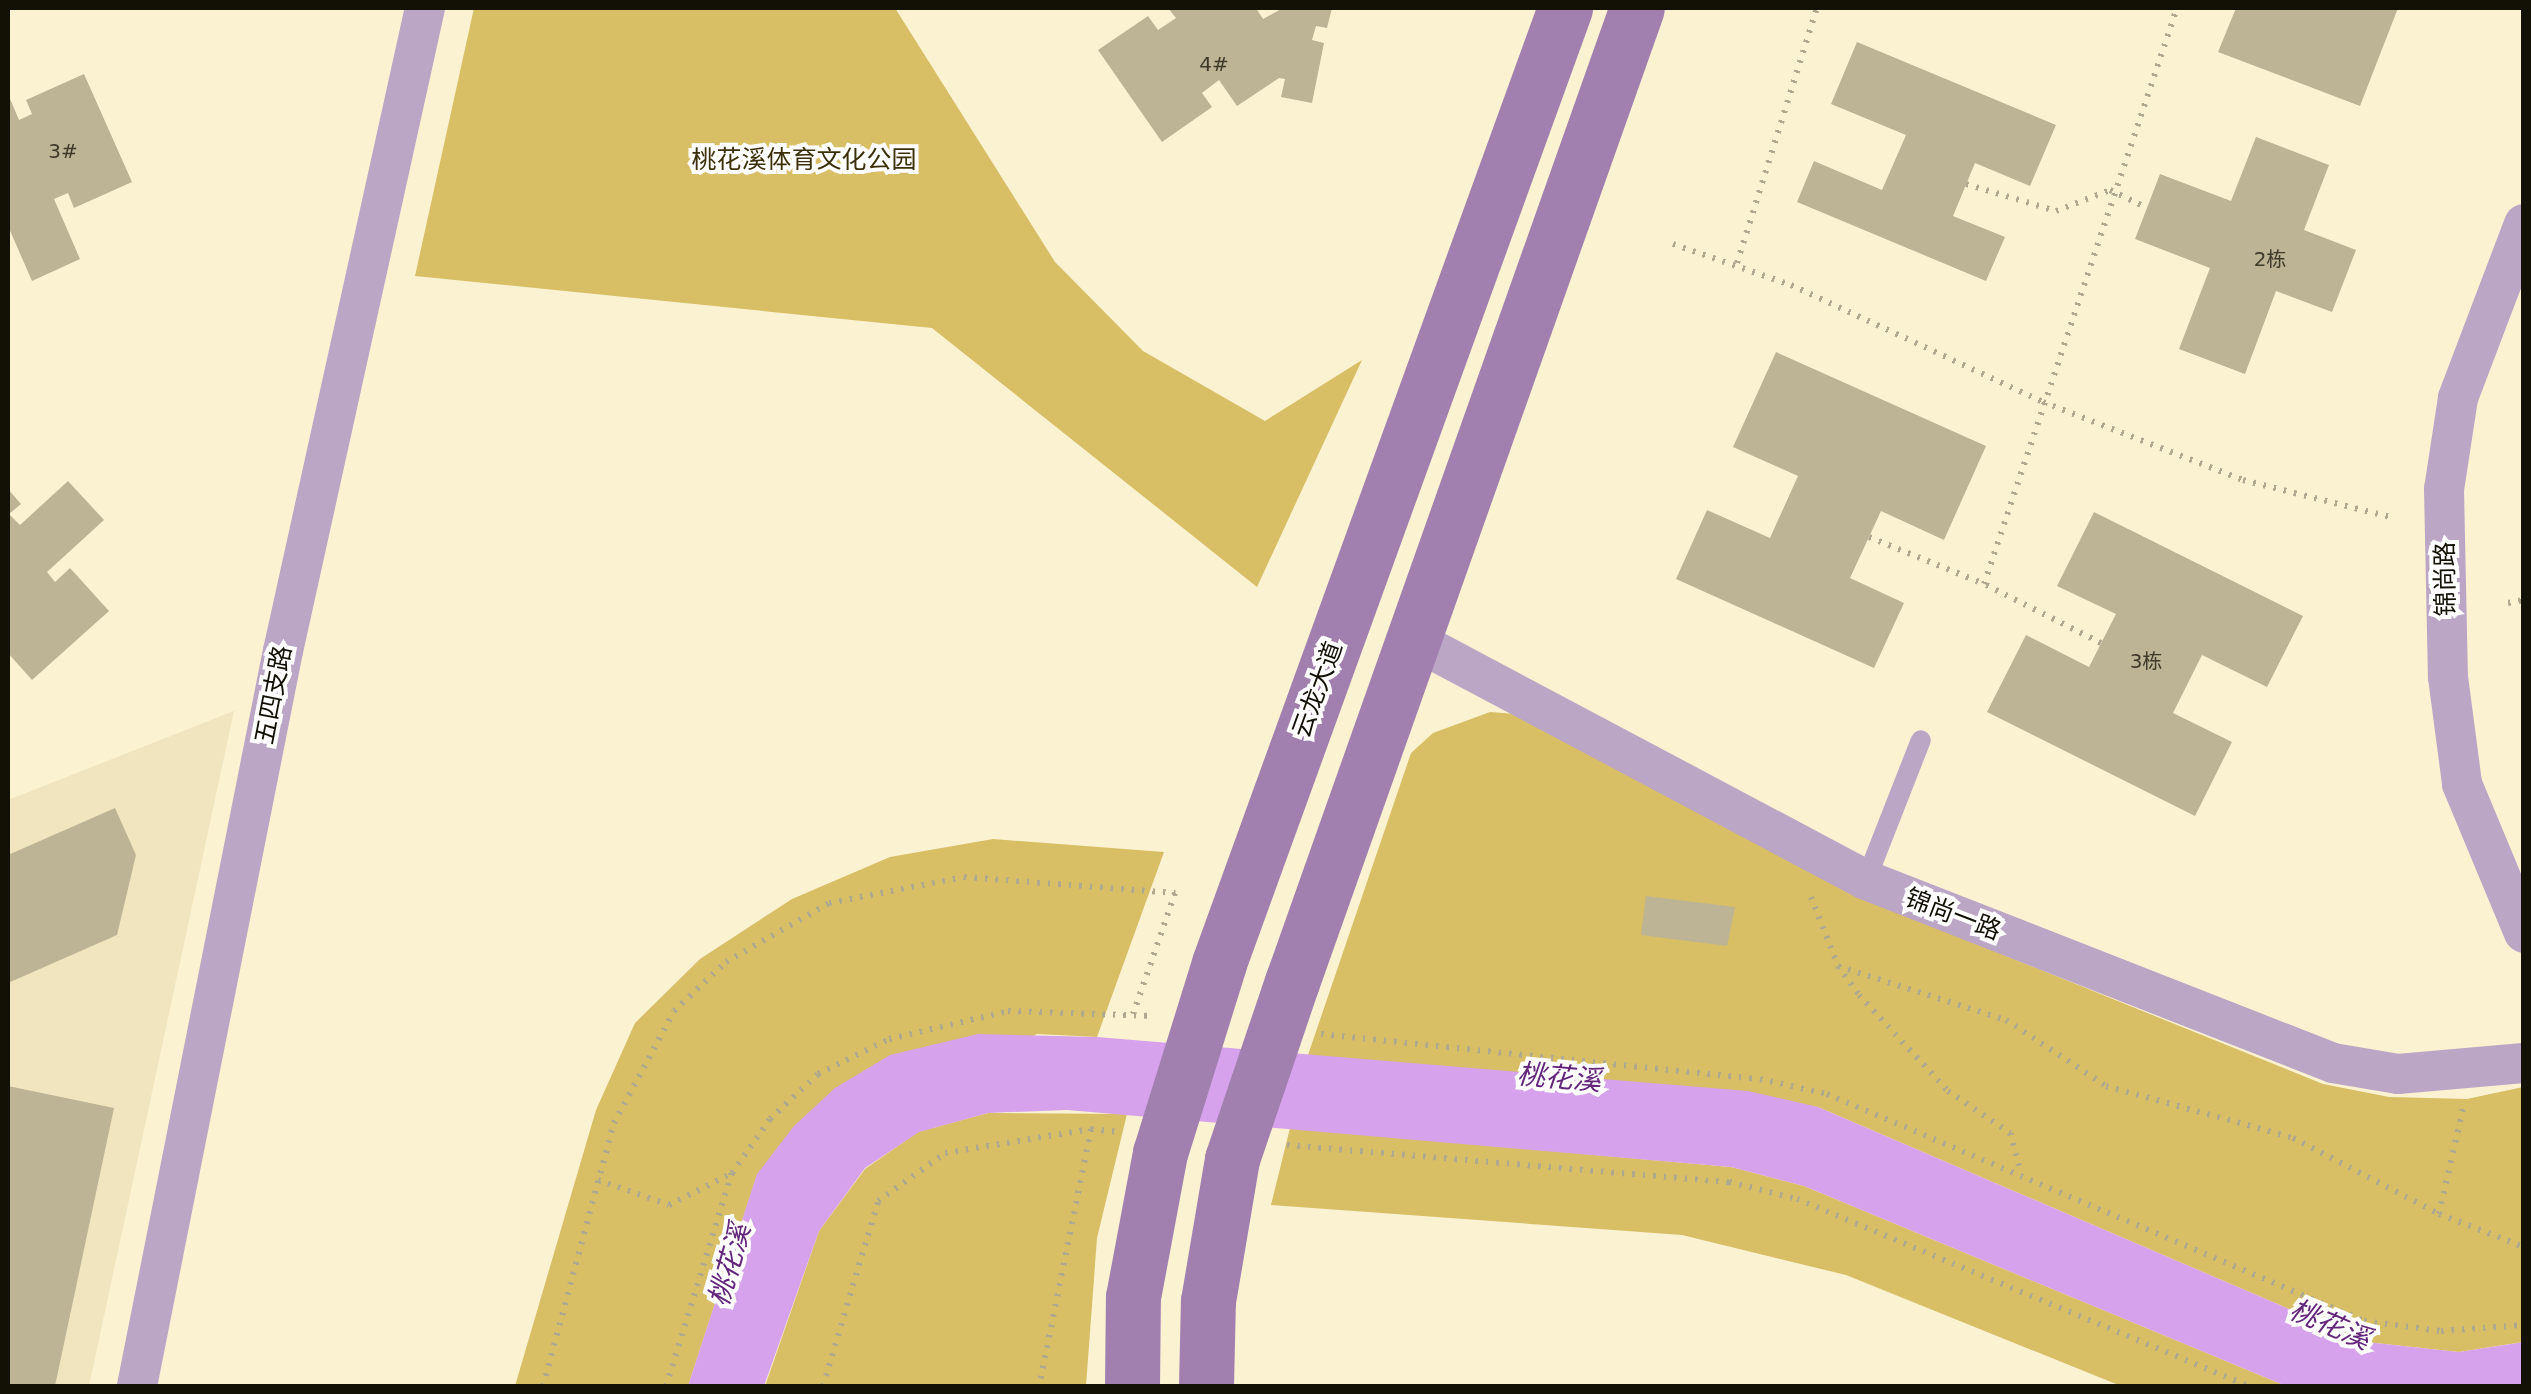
<!DOCTYPE html>
<html>
<head>
<meta charset="utf-8">
<style>
  body { margin:0 }
  #map { position:relative; width:2531px; height:1394px; overflow:hidden; background:#fbf2d2; font-family:"DejaVu Sans","Noto Sans SC",sans-serif }
  div>[style] { position:absolute }
  .built>* { inset:0; background:#f0e5be }
  .green>* { inset:0; background:#d8be65 }
  .water>* { inset:0; background:#d5a2eb }
  .building>* { inset:0; background:#bdb496 }
  .path>* { height:6px; margin-top:-3px; transform-origin:0; background:repeating-linear-gradient(90deg,#b0a990 0 2.5px,transparent 0 10.5px) }
  .lane>* { height:20px; margin:-10px; padding:0 10px; transform-origin:10px; border-radius:10px; background:#bca6c6 }
  .street>* { height:40px; margin:-20px; padding:0 20px; transform-origin:20px; border-radius:20px; background:#bca6c6 }
  .secondary>* { height:55px; margin:-27.5px; padding:0 27.5px; transform-origin:27.5px; border-radius:27.5px; background:#a180af }
  .secondary-bridge>* { height:55px; margin:-27.5px; padding:0 27.5px; transform-origin:27.5px; border-radius:27.5px; background:#a180af }
  span { translate:-50% -50%; white-space:nowrap; text-align:center; line-height:1.15; -webkit-text-stroke:8px #fff; paint-order:stroke }
  .number-label { font-size:20px; color:#3e3929 }
  .number-label span { -webkit-text-stroke-width:0 }
  .park-label { font-size:25px; color:#3b3007 }
  .street-label { font-size:25px; color:#131005 }
  .water-label { font-size:28px; color:#63267b; font-style:italic }
  .frame { position:absolute; inset:0; border:10px solid #131005; pointer-events:none }
</style>
</head>
<body>
<div id="map">
  <div class="built">
    <i style="clip-path:polygon(234px 711px,89px 1386px,8px 1386px,8px 800px)"></i>
  </div>
  <div class="green">
    <i style="clip-path:polygon(474px 8px,895px 8px,1055px 262px,1143px 351px,1265px 421px,1362px 360px,1257px 587px,932px 328px,415px 276px)"></i>
    <i style="clip-path:polygon(1490px 712px,1516px 714px,1858px 896px,2323px 1084px,2389px 1097px,2467px 1099px,2523px 1087px,2523px 1342px,2459px 1352px,2366px 1342px,1818px 1107px,1308px 1055px,1411px 753px,1433px 733px)"></i>
    <i style="clip-path:polygon(993px 839px,1164px 852px,1097px 1037px,1037px 1034px,757px 1175px,688px 1386px,515px 1386px,596px 1110px,635px 1023px,700px 959px,792px 899px,890px 857px)"></i>
    <i style="clip-path:polygon(988px 1113px,1127px 1114px,1097px 1238px,1086px 1386px,765px 1386px,819px 1231px,865px 1169px,918px 1132px)"></i>
    <i style="clip-path:polygon(1290px 1128px,1731px 1167px,1804px 1186px,2286px 1386px,2121px 1386px,1846px 1275px,1682px 1235px,1271px 1205px)"></i>
  </div>
  <div class="water">
    <i style="clip-path:polygon(978px 1034px,1097px 1037px,1748px 1091px,1818px 1107px,2366px 1342px,2459px 1352px,2524px 1342px,2523px 1386px,2286px 1386px,1804px 1186px,1731px 1167px,1067px 1110px,988px 1113px,919px 1132px,865px 1168px,819px 1231px,764px 1386px,688px 1386px,757px 1174px,794px 1126px,835px 1088px,890px 1055px)"></i>
  </div>
  <div class="building">
    <i style="clip-path:polygon(1168px 8px,1256px 8px,1263px 19px,1283px 8px,1332px 8px,1327px 28px,1316px 26px,1312px 40px,1324px 43px,1312px 103px,1281px 97px,1285px 79px,1279px 78px,1237px 106px,1219px 80px,1202px 93px,1212px 107px,1162px 142px,1098px 50px,1148px 16px,1158px 30px,1176px 18px)"></i>
    <i style="clip-path:polygon(2236px 8px,2398px 8px,2360px 106px,2218px 52px)"></i>
    <i style="clip-path:polygon(1857px 42px,2056px 125px,2030px 186px,1975px 163px,1953px 216px,2005px 237px,1986px 281px,1797px 202px,1814px 161px,1882px 190px,1906px 135px,1831px 104px)"></i>
    <i style="clip-path:polygon(84px 74px,132px 182px,74px 208px,68px 193px,54px 199px,80px 259px,32px 281px,8px 226px,8px 94px,19px 120px,32px 114px,26px 100px)"></i>
    <i style="clip-path:polygon(2256px 137px,2329px 165px,2304px 230px,2356px 250px,2332px 312px,2276px 291px,2245px 374px,2179px 349px,2210px 268px,2135px 239px,2160px 174px,2231px 201px)"></i>
    <i style="clip-path:polygon(1776px 352px,1986px 446px,1944px 540px,1881px 511px,1850px 578px,1904px 603px,1874px 668px,1676px 579px,1707px 510px,1770px 538px,1798px 476px,1733px 447px)"></i>
    <i style="clip-path:polygon(68px 481px,104px 520px,47px 572px,55px 582px,70px 568px,109px 611px,32px 680px,8px 653px,8px 489px,21px 504px,9px 514px,20px 525px)"></i>
    <i style="clip-path:polygon(2094px 512px,2303px 616px,2267px 687px,2202px 655px,2173px 713px,2232px 742px,2195px 816px,1987px 712px,2026px 635px,2089px 667px,2116px 614px,2057px 586px)"></i>
    <i style="clip-path:polygon(115px 808px,136px 855px,117px 935px,8px 983px,8px 855px)"></i>
    <i style="clip-path:polygon(1646px 896px,1735px 907px,1727px 946px,1641px 935px)"></i>
    <i style="clip-path:polygon(8px 1086px,114px 1108px,55px 1386px,8px 1386px)"></i>
  </div>
  <div class="path">
    <i style="left:1966px;top:184px;width:94px;rotate:16.7deg"></i>
    <i style="left:2056px;top:211px;width:58px;rotate:-21.3deg"></i>
    <i style="left:2110px;top:190px;width:41px;rotate:25.9deg"></i>
    <i style="left:1673px;top:244px;width:125px;rotate:19.2deg"></i>
    <i style="left:1791px;top:285px;width:278px;rotate:24.9deg"></i>
    <i style="left:2043px;top:402px;width:215px;rotate:21.3deg"></i>
    <i style="left:2243px;top:480px;width:156px;rotate:14.1deg"></i>
    <i style="left:1737px;top:263px;width:267px;rotate:-72.6deg"></i>
    <i style="left:1869px;top:537px;width:124px;rotate:22.2deg"></i>
    <i style="left:2508px;top:603px;width:16px;rotate:-11deg"></i>
    <i style="left:2101px;top:643px;width:131px;rotate:-153.2deg"></i>
    <i style="left:1984px;top:584px;width:607px;rotate:-71.48deg"></i>
    <i style="left:1811px;top:897px;width:74px;rotate:68.6deg"></i>
    <i style="left:1838px;top:966px;width:36px;rotate:54deg"></i>
    <i style="left:1859px;top:995px;width:131px;rotate:47.2deg"></i>
    <i style="left:1948px;top:1091px;width:75px;rotate:34.1deg"></i>
    <i style="left:2010px;top:1133px;width:41px;rotate:74.6deg"></i>
    <i style="left:1838px;top:966px;width:176px;rotate:17.8deg"></i>
    <i style="left:2006px;top:1020px;width:120px;rotate:33.4deg"></i>
    <i style="left:2106px;top:1086px;width:194px;rotate:15.5deg"></i>
    <i style="left:2293px;top:1138px;width:165px;rotate:27.5deg"></i>
    <i style="left:2439px;top:1214px;width:91px;rotate:21.2deg"></i>
    <i style="left:1321px;top:1034px;width:441px;rotate:5.9deg"></i>
    <i style="left:1760px;top:1079px;width:69px;rotate:12.6deg"></i>
    <i style="left:1827px;top:1094px;width:583px;rotate:22.91deg"></i>
    <i style="left:2364px;top:1321px;width:78px;rotate:7.4deg"></i>
    <i style="left:2441px;top:1331px;width:83px;rotate:-4.1deg"></i>
    <i style="left:1091px;top:1129px;width:29px;rotate:6deg"></i>
    <i style="left:1287px;top:1145px;width:444px;rotate:4.8deg"></i>
    <i style="left:1729px;top:1182px;width:70px;rotate:14deg"></i>
    <i style="left:1797px;top:1199px;width:489px;rotate:22.5deg"></i>
    <i style="left:598px;top:1180px;width:75px;rotate:19.4deg"></i>
    <i style="left:669px;top:1205px;width:71px;rotate:-26.9deg"></i>
    <i style="left:2439px;top:1214px;width:109px;rotate:-77.2deg"></i>
    <i style="left:543px;top:1386px;width:272px;rotate:-74.9deg"></i>
    <i style="left:614px;top:1123px;width:127px;rotate:-61.8deg"></i>
    <i style="left:674px;top:1011px;width:71px;rotate:-43.3deg"></i>
    <i style="left:726px;top:962px;width:119px;rotate:-29.8deg"></i>
    <i style="left:829px;top:903px;width:137px;rotate:-10.9deg"></i>
    <i style="left:964px;top:877px;width:212px;rotate:4.3deg"></i>
    <i style="left:1175px;top:893px;width:128px;rotate:109.1deg"></i>
    <i style="left:666px;top:1386px;width:223px;rotate:-72.8deg"></i>
    <i style="left:732px;top:1173px;width:66px;rotate:-54.9deg"></i>
    <i style="left:770px;top:1119px;width:66px;rotate:-43.2deg"></i>
    <i style="left:818px;top:1074px;width:79px;rotate:-26.2deg"></i>
    <i style="left:889px;top:1039px;width:122px;rotate:-13.2deg"></i>
    <i style="left:1008px;top:1011px;width:146px;rotate:2deg"></i>
    <i style="left:823px;top:1386px;width:193px;rotate:-73.4deg"></i>
    <i style="left:878px;top:1201px;width:82px;rotate:-35.6deg"></i>
    <i style="left:945px;top:1153px;width:148px;rotate:-9.3deg"></i>
    <i style="left:1091px;top:1129px;width:262px;rotate:101.4deg"></i>
  </div>
  <div class="lane">
    <i style="left:1866px;top:880px;width:150px;rotate:-68.6deg"></i>
  </div>
  <div class="street">
    <i style="left:2524px;top:224px;width:186px;rotate:110.8deg"></i>
    <i style="left:2458px;top:398px;width:92px;rotate:98.7deg"></i>
    <i style="left:2444px;top:489px;width:188px;rotate:88.8deg"></i>
    <i style="left:2448px;top:677px;width:108px;rotate:82.5deg"></i>
    <i style="left:2462px;top:784px;width:161px;rotate:67.4deg"></i>
    <i style="left:1418px;top:642px;width:507px;rotate:27.98deg"></i>
    <i style="left:1866px;top:880px;width:502px;rotate:21.4deg"></i>
    <i style="left:2333px;top:1063px;width:66px;rotate:9.6deg"></i>
    <i style="left:2398px;top:1074px;width:126px;rotate:-5deg"></i>
    <i style="left:137px;top:1386px;width:749px;rotate:-78.77deg"></i>
    <i style="left:283px;top:651px;width:658px;rotate:-77.55deg"></i>
  </div>
  <div class="secondary">
    <i style="left:1219px;top:963px;width:1016px;rotate:-70.08deg"></i>
    <i style="left:1292px;top:982px;width:1033px;rotate:-70.5deg"></i>
    <i style="left:1132px;top:1386px;width:89px;rotate:-89.4deg"></i>
    <i style="left:1133px;top:1297px;width:147px;rotate:-79.4deg"></i>
    <i style="left:1206px;top:1386px;width:85px;rotate:-88.7deg"></i>
    <i style="left:1208px;top:1301px;width:144px;rotate:-80.4deg"></i>
  </div>
  <div class="secondary-bridge">
    <i style="left:1160px;top:1153px;width:199px;rotate:-72.7deg"></i>
    <i style="left:1232px;top:1159px;width:187px;rotate:-71.3deg"></i>
  </div>
  <div class="number-label">
    <span style="left:1214px;top:64px">4#</span>
    <span style="left:63px;top:151px">3#</span>
    <span style="left:2270px;top:259px">2栋</span>
    <span style="left:2146px;top:661px">3栋</span>
  </div>
  <div class="park-label">
    <span style="left:804px;top:160px">桃花溪体育文化公园</span>
  </div>
  <div class="street-label">
    <span style="left:2446px;top:579px;rotate:-91deg">锦尚路</span>
    <span style="left:1318px;top:690px;rotate:-70deg">云龙大道</span>
    <span style="left:274px;top:695px;rotate:-79deg">五四支路</span>
    <span style="left:1953px;top:915px;rotate:21deg">锦尚一路</span>
  </div>
  <div class="water-label">
    <span style="left:1559px;top:1078px;rotate:5deg">桃花溪</span>
    <span style="left:730px;top:1265px;rotate:-74deg">桃花溪</span>
    <span style="left:2330px;top:1325px;rotate:23deg">桃花溪</span>
  </div>
  <div class="frame"></div>
</div>
</body>
</html>
